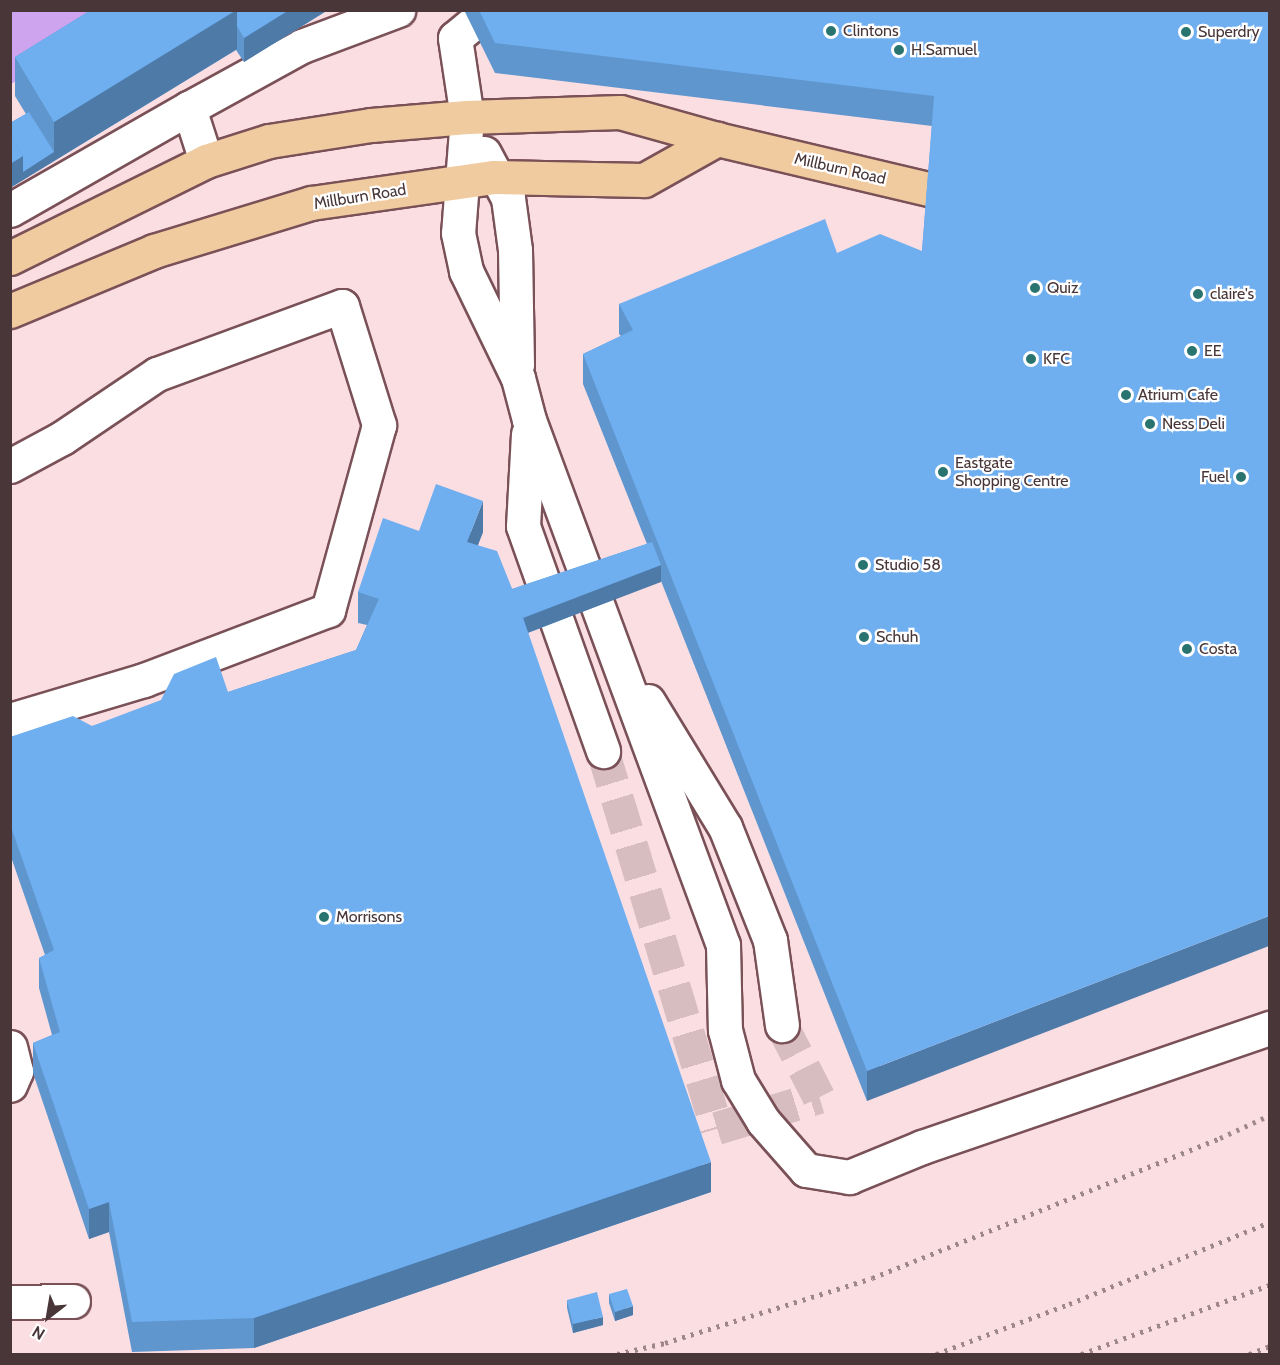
<!DOCTYPE html>
<html>
<head>
<meta charset="utf-8">
<style>
  body { margin:0 }
  #map { position:relative; width:1280px; height:1365px; overflow:hidden; background:#fbdee2; font-family:Cabin,sans-serif }
  div>[style] { position:absolute }
  .green>* { inset:0; background:#cda4ed }
  .minor-tunnel>* { height:33px; margin-top:-16.5px; transform-origin:0; background:repeating-linear-gradient(90deg,#d7bcc0 0 33px,transparent 0 49px) }
  .roads { filter:drop-shadow(2px 0 #795157) drop-shadow(-2px 0 #795157) drop-shadow(0 2px #795157) drop-shadow(0 -2px #795157) }
  .minor>* { height:33px; margin:-16.5px; padding:0 16.5px; transform-origin:16.5px; border-radius:16.5px; background:#fff }
  .major>* { height:33px; margin:-16.5px; padding:0 16.5px; transform-origin:16.5px; border-radius:16.5px; background:#f0cba0 }
  .rail>* { height:4.5px; margin-top:-2.25px; transform-origin:0; background:repeating-linear-gradient(90deg,#9e878a 0 3px,transparent 0 9px) }
  .wall>* { inset:0; background:#5f96ce }
  .shaded-wall>* { inset:0; background:#4e7aa8 }
  .building>* { inset:0; background:#6faff0 }
  .dots>* { width:16px; height:16px; translate:-50% -50%; box-sizing:border-box; border:3px solid #fff; border-radius:50% }
  span { translate:-50% -50%; white-space:nowrap; text-align:center; line-height:1.15; -webkit-text-stroke:4.5px #fff; paint-order:stroke }
  .poi-label { font-size:16px; color:#483638 }
  .left { translate:0 -50%; text-align:left }
  .right { translate:-100% -50%; text-align:right }
  .street-label { font-size:16px; color:#483638 }
  .frame { position:absolute; inset:0; border:12px solid #483638; pointer-events:none }
  .north { position:absolute; left:18px; top:1287px; width:60px; height:60px; -webkit-text-stroke:4px #fff; paint-order:stroke; rotate:211deg; font-size:16px; font-weight:700; line-height:24px; text-align:center; color:#483638 }
  .north::after { content:''; display:block; margin:auto; width:21px; height:27px; background:#483638; clip-path:polygon(50% 0,100% 100%,50% 72%,0 100%) }
</style>
</head>
<body>
<div id="map">
  <div class="green">
    <i style="clip-path:polygon(11px 11px,136px 11px,11px 84px)"></i>
  </div>
  <div class="minor-tunnel">
    <i style="left:603px;top:751px;width:394px;rotate:73.2deg"></i>
    <i style="left:717px;top:1128px;width:107px;rotate:-16.9deg"></i>
    <i style="left:819px;top:1097px;width:81px;rotate:-117.2deg"></i>
  </div>
  <div class="roads">
    <div class="minor">
      <i style="left:489px;top:10px;width:44px;rotate:140.5deg"></i>
      <i style="left:455px;top:38px;width:80px;rotate:81.4deg"></i>
      <i style="left:467px;top:117px;width:116px;rotate:94.4deg"></i>
      <i style="left:458px;top:233px;width:39px;rotate:78deg"></i>
      <i style="left:466px;top:271px;width:119px;rotate:64.1deg"></i>
      <i style="left:518px;top:378px;width:43px;rotate:75.3deg"></i>
      <i style="left:529px;top:420px;width:560px;rotate:69.72deg"></i>
      <i style="left:723px;top:945px;width:85px;rotate:88.7deg"></i>
      <i style="left:725px;top:1030px;width:52px;rotate:75.4deg"></i>
      <i style="left:738px;top:1080px;width:48px;rotate:58.6deg"></i>
      <i style="left:763px;top:1121px;width:65px;rotate:48.7deg"></i>
      <i style="left:806px;top:1170px;width:44px;rotate:9.2deg"></i>
      <i style="left:849px;top:1177px;width:79px;rotate:-22.3deg"></i>
      <i style="left:922px;top:1147px;width:368px;rotate:-18.9deg"></i>
      <i style="left:484px;top:153px;width:51px;rotate:61.9deg"></i>
      <i style="left:508px;top:198px;width:52px;rotate:82.3deg"></i>
      <i style="left:515px;top:250px;width:115px;rotate:89deg"></i>
      <i style="left:206px;top:161px;width:56px;rotate:-107.8deg"></i>
      <i style="left:189px;top:108px;width:129px;rotate:-28.8deg"></i>
      <i style="left:302px;top:46px;width:103px;rotate:-20.6deg"></i>
      <i style="left:10px;top:210px;width:206px;rotate:-29.7deg"></i>
      <i style="left:528px;top:434px;width:92px;rotate:93.1deg"></i>
      <i style="left:523px;top:526px;width:239px;rotate:70.4deg"></i>
      <i style="left:10px;top:466px;width:59px;rotate:-28.3deg"></i>
      <i style="left:62px;top:438px;width:115px;rotate:-34deg"></i>
      <i style="left:157px;top:374px;width:197px;rotate:-20.2deg"></i>
      <i style="left:342px;top:306px;width:125px;rotate:72.7deg"></i>
      <i style="left:379px;top:425px;width:192px;rotate:105.4deg"></i>
      <i style="left:328px;top:610px;width:197px;rotate:159.2deg"></i>
      <i style="left:144px;top:680px;width:140px;rotate:163.4deg"></i>
      <i style="left:648px;top:701px;width:148px;rotate:58.6deg"></i>
      <i style="left:725px;top:827px;width:122px;rotate:68.3deg"></i>
      <i style="left:770px;top:940px;width:86px;rotate:82deg"></i>
      <i style="left:10px;top:1047px;width:25px;rotate:76deg"></i>
      <i style="left:16px;top:1071px;width:15px;rotate:113deg"></i>
      <i style="left:10px;top:1302px;width:63px;rotate:-0.9deg"></i>
    </div>
    <div class="major">
      <i style="left:10px;top:258px;width:219px;rotate:-26.3deg"></i>
      <i style="left:206px;top:161px;width:66px;rotate:-17.6deg"></i>
      <i style="left:269px;top:141px;width:103px;rotate:-8.9deg"></i>
      <i style="left:371px;top:125px;width:96px;rotate:-4.8deg"></i>
      <i style="left:467px;top:117px;width:153px;rotate:-1.9deg"></i>
      <i style="left:620px;top:112px;width:101px;rotate:15.6deg"></i>
      <i style="left:717px;top:139px;width:218px;rotate:13.3deg"></i>
      <i style="left:10px;top:311px;width:156px;rotate:-22.6deg"></i>
      <i style="left:154px;top:251px;width:164px;rotate:-17deg"></i>
      <i style="left:311px;top:203px;width:185px;rotate:-8.1deg"></i>
      <i style="left:494px;top:177px;width:150px;rotate:1.1deg"></i>
      <i style="left:644px;top:180px;width:84px;rotate:-29.3deg"></i>
    </div>
  </div>
  <div class="rail">
    <i style="left:617px;top:1354px;width:49px;rotate:-12.9deg"></i>
    <i style="left:665px;top:1343px;width:217px;rotate:-17.4deg"></i>
    <i style="left:872px;top:1278px;width:375px;rotate:-21.9deg"></i>
    <i style="left:1220px;top:1138px;width:55px;rotate:-24.7deg"></i>
    <i style="left:936px;top:1354px;width:142px;rotate:-20.6deg"></i>
    <i style="left:1069px;top:1304px;width:217px;rotate:-22.2deg"></i>
    <i style="left:1081px;top:1354px;width:201px;rotate:-20.1deg"></i>
    <i style="left:1249px;top:1354px;width:22px;rotate:-21deg"></i>
  </div>
  <div class="wall">
    <i style="clip-path:polygon(91px 10px,328px 10px,244px 62px,236px 50px,10px 188px,10px 123px,26px 114px,15px 96px,15px 57px)"></i>
    <i style="clip-path:polygon(464px 10px,1269px 10px,867px 1101px,661px 581px,528px 633px,711px 1192px,254px 1348px,132px 1352px,109px 1232px,89px 1239px,33px 1073px,33px 1043px,52px 1035px,39px 988px,39px 958px,45px 955px,10px 854px,10px 737px,92px 726px,228px 692px,356px 650px,367px 625px,358px 623px,358px 592px,419px 531px,483px 532px,478px 545px,512px 589px,647px 544px,583px 384px,583px 354px,621px 336px,619px 334px,619px 304px,837px 253px,922px 251px,932px 126px,495px 73px)"></i>
    <i style="clip-path:polygon(609px 1294px,633px 1315px,615px 1321px,609px 1303px)"></i>
    <i style="clip-path:polygon(567px 1300px,603px 1325px,573px 1333px,567px 1308px)"></i>
  </div>
  <div class="shaded-wall">
    <i style="clip-path:polygon(237px 10px,237px 49px,10px 188px,10px 164px,23px 156px,54px 152px,54px 122px)"></i>
    <i style="clip-path:polygon(289px 10px,328px 10px,244px 62px,244px 38px)"></i>
    <i style="clip-path:polygon(483px 501px,483px 532px,467px 572px,467px 542px)"></i>
    <i style="clip-path:polygon(661px 565px,661px 582px,519px 636px,519px 619px)"></i>
    <i style="clip-path:polygon(1269px 916px,1269px 946px,867px 1101px,867px 1071px)"></i>
    <i style="clip-path:polygon(711px 1162px,711px 1192px,254px 1348px,254px 1318px)"></i>
    <i style="clip-path:polygon(109px 1202px,109px 1232px,89px 1239px,89px 1209px)"></i>
    <i style="clip-path:polygon(633px 1306px,633px 1315px,615px 1321px,615px 1312px)"></i>
    <i style="clip-path:polygon(603px 1317px,603px 1325px,573px 1333px,573px 1324px)"></i>
  </div>
  <div class="building">
    <i style="clip-path:polygon(91px 10px,236px 10px,54px 122px,15px 57px)"></i>
    <i style="clip-path:polygon(237px 10px,289px 10px,244px 38px,237px 26px)"></i>
    <i style="clip-path:polygon(479px 10px,1269px 10px,1269px 916px,867px 1071px,583px 354px,633px 330px,619px 304px,825px 219px,837px 253px,880px 234px,922px 251px,934px 96px,495px 43px)"></i>
    <i style="clip-path:polygon(29px 112px,54px 152px,23px 172px,23px 156px,10px 136px,10px 123px)"></i>
    <i style="clip-path:polygon(10px 136px,23px 156px,10px 164px)"></i>
    <i style="clip-path:polygon(436px 484px,483px 501px,467px 542px,497px 551px,519px 606px,711px 1162px,254px 1318px,132px 1322px,109px 1202px,89px 1209px,33px 1043px,60px 1032px,39px 958px,54px 950px,10px 824px,10px 737px,73px 716px,92px 726px,161px 700px,174px 674px,216px 657px,228px 692px,356px 650px,379px 599px,358px 592px,383px 518px,419px 531px)"></i>
    <i style="clip-path:polygon(652px 542px,661px 565px,523px 618px,512px 589px)"></i>
    <i style="clip-path:polygon(627px 1289px,633px 1306px,615px 1312px,609px 1294px)"></i>
    <i style="clip-path:polygon(597px 1292px,603px 1317px,573px 1324px,567px 1300px)"></i>
  </div>
  <div class="dots">
    <i style="left:831px;top:31px;background:#2a746f"></i>
    <i style="left:1186px;top:32px;background:#2a746f"></i>
    <i style="left:899px;top:50px;background:#2a746f"></i>
    <i style="left:1035px;top:288px;background:#2a746f"></i>
    <i style="left:1198px;top:294px;background:#2a746f"></i>
    <i style="left:1192px;top:351px;background:#2a746f"></i>
    <i style="left:1031px;top:359px;background:#2a746f"></i>
    <i style="left:1126px;top:395px;background:#2a746f"></i>
    <i style="left:1150px;top:424px;background:#2a746f"></i>
    <i style="left:943px;top:472px;background:#2a746f"></i>
    <i style="left:1241px;top:477px;background:#2a746f"></i>
    <i style="left:863px;top:565px;background:#2a746f"></i>
    <i style="left:864px;top:637px;background:#2a746f"></i>
    <i style="left:1187px;top:649px;background:#2a746f"></i>
    <i style="left:324px;top:917px;background:#2a746f"></i>
  </div>
  <div class="poi-label">
    <span class="left" style="left:843px;top:31px">Clintons</span>
    <span class="left" style="left:1198px;top:32px">Superdry</span>
    <span class="left" style="left:911px;top:50px">H.Samuel</span>
    <span class="left" style="left:1047px;top:288px">Quiz</span>
    <span class="left" style="left:1210px;top:294px">claire's</span>
    <span class="left" style="left:1204px;top:351px">EE</span>
    <span class="left" style="left:1043px;top:359px">KFC</span>
    <span class="left" style="left:1138px;top:395px">Atrium Cafe</span>
    <span class="left" style="left:1162px;top:424px">Ness Deli</span>
    <span class="left" style="left:955px;top:472px">Eastgate<br>Shopping Centre</span>
    <span class="right" style="left:1229px;top:477px">Fuel</span>
    <span class="left" style="left:875px;top:565px">Studio 58</span>
    <span class="left" style="left:876px;top:637px">Schuh</span>
    <span class="left" style="left:1199px;top:649px">Costa</span>
    <span class="left" style="left:336px;top:917px">Morrisons</span>
  </div>
  <div class="street-label">
    <span style="left:840px;top:169px;rotate:13deg">Millburn Road</span>
    <span style="left:360px;top:197px;rotate:-9deg">Millburn Road</span>
  </div>
  <div class="frame"></div>
  <div class="north">N</div>
</div>
</body>
</html>
